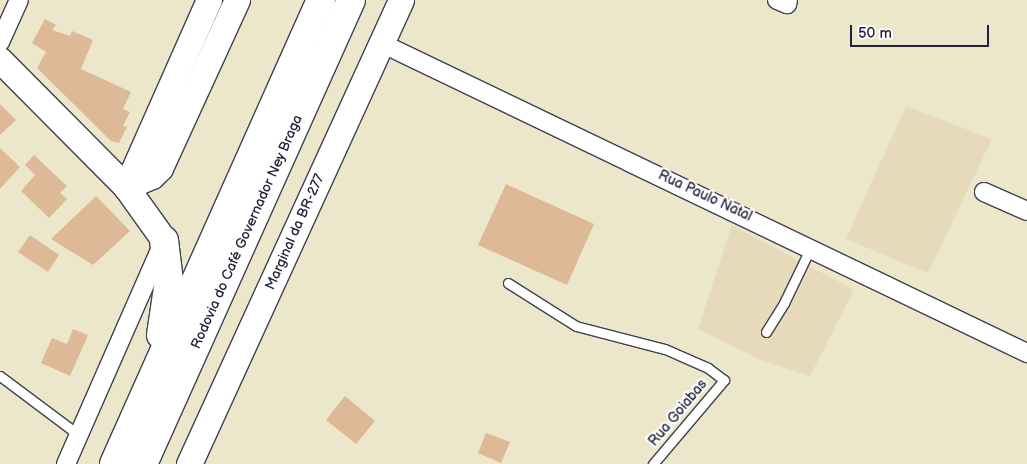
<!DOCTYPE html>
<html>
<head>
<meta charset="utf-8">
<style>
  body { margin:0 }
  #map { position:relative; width:1027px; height:464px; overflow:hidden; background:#ece7ca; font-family:"Balsamiq Sans",sans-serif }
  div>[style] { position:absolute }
  .built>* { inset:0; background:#e6daba }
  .building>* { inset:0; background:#ddb997 }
  .roads { filter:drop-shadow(1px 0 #404050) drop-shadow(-1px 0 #404050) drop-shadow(0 1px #404050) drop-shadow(0 -1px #404050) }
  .lane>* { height:9px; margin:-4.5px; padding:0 4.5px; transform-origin:4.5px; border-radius:4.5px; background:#fff }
  .street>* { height:18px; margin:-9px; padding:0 9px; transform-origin:9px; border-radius:9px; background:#fff }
  .secondary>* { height:25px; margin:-12.5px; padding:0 12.5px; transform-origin:12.5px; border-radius:12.5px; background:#fff }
  .highway>* { height:28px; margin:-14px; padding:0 14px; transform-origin:14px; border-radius:14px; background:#fff }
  span { translate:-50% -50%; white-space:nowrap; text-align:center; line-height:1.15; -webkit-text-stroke:4.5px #fff; paint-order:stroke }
  .street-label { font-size:14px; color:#22223b }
  .scale { position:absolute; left:850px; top:25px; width:139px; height:22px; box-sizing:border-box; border:2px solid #22223b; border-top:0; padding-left:6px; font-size:15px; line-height:18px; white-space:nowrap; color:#22223b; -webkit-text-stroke:4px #fff; paint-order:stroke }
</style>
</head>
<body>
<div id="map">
  <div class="built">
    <i style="clip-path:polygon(906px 106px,992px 139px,928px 273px,846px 239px)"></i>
    <i style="clip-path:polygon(732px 225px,854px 290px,810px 376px,761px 360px,698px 329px)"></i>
  </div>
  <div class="building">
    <i style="clip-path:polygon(45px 19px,56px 25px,52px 30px,70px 36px,72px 31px,93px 40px,81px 69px,131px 92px,123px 109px,130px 112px,123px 126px,127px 127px,119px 143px,111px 141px,37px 68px,46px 52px,32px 43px)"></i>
    <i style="clip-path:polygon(0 104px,16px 120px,0 135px)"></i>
    <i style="clip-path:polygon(0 148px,20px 167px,0 189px)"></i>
    <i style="clip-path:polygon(34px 155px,67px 186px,60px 193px,67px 199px,49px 218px,21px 191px,35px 175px,25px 165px)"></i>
    <i style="clip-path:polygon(506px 184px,594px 224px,567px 285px,478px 245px)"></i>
    <i style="clip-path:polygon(96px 196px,130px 231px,93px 265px,51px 239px)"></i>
    <i style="clip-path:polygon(30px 235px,59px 255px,48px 272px,18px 252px)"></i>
    <i style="clip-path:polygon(73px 329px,88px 335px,70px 376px,41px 363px,52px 338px,67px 344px)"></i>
    <i style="clip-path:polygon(345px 396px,375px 421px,356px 444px,326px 420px)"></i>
    <i style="clip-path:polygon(486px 433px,510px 442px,501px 463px,478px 453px)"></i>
  </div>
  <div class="roads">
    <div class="lane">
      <i style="left:508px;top:283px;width:80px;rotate:32.3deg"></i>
      <i style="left:576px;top:326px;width:92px;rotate:14.5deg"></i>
      <i style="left:665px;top:349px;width:47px;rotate:23.8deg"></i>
      <i style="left:708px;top:368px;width:20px;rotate:37deg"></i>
      <i style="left:724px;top:380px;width:110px;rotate:130.2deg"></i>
      <i style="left:766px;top:332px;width:34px;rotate:-58deg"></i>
      <i style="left:784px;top:303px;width:62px;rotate:-64.3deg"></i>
      <i style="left:0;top:376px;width:99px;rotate:36.8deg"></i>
    </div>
    <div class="street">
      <i style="left:777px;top:0;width:11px;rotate:22deg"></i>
      <i style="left:787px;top:4px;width:4px;rotate:-76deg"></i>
      <i style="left:0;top:42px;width:46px;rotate:-65.7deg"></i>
      <i style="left:381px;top:43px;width:717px;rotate:25.64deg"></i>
      <i style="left:984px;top:192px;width:47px;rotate:23.8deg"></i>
      <i style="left:66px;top:464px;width:241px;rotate:-66.3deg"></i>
    </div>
    <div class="secondary">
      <i style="left:0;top:60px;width:179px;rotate:45.2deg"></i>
      <i style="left:126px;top:187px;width:65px;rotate:54.4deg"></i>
      <i style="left:126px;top:187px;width:28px;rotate:-23deg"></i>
      <i style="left:152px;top:176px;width:11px;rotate:-45deg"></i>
      <i style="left:160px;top:168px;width:185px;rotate:-65.4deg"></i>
      <i style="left:126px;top:187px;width:205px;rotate:-66.1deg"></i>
      <i style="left:189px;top:464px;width:510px;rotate:-65.44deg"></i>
    </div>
    <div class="highway">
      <i style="left:161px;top:335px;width:55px;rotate:-81.6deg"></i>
      <i style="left:169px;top:281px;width:41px;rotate:-97deg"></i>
      <i style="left:114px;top:464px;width:508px;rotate:-65.96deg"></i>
      <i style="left:143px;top:464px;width:508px;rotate:-65.85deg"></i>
    </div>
  </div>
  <div class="street-label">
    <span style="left:705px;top:196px;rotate:25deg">Rua Paulo Natal</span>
    <span style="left:247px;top:232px;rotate:-66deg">Rodovia do Café Governador Ney Braga</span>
    <span style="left:295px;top:232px;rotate:-66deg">Marginal da BR-277</span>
    <span style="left:678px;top:413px;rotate:-50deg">Rua Goiabas</span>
  </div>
  <div class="scale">50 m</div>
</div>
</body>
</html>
